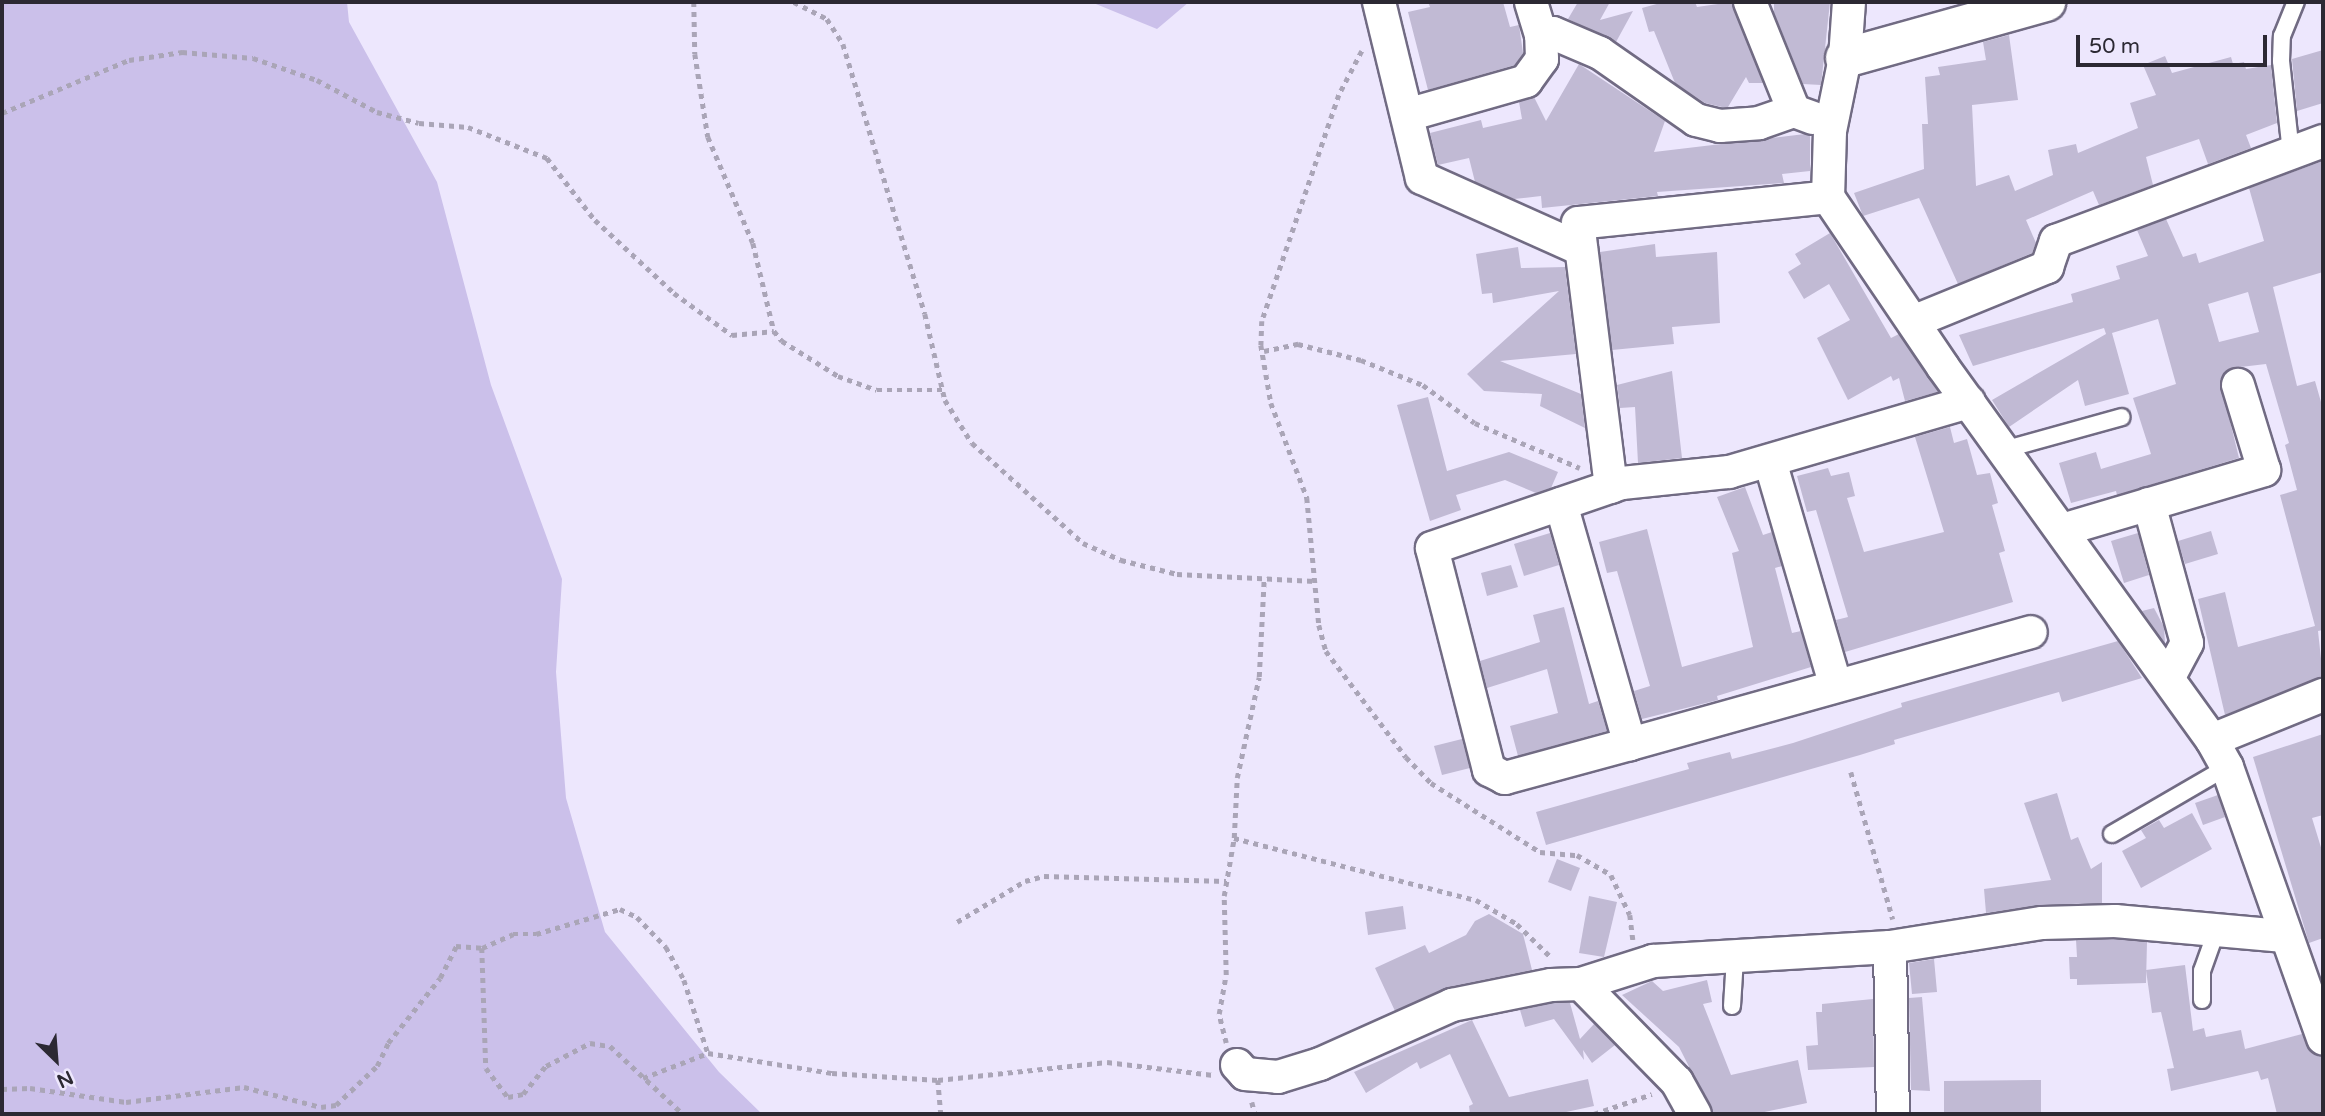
<!DOCTYPE html>
<html>
<head>
<meta charset="utf-8">
<style>
  body { margin:0 }
  #map { position:relative; width:2325px; height:1116px; overflow:hidden; background:#ede7fd; font-family:"Varela Round",sans-serif }
  div>[style] { position:absolute }
  .green>* { inset:0; background:#cbc0ea }
  .building>* { inset:0; background:#c1bad4 }
  .path>* { height:4.5px; margin-top:-2.25px; transform-origin:0; background:repeating-linear-gradient(90deg,#aaa5b7 0 5px,transparent 0 10px) }
  .roads { filter:drop-shadow(2px 0 #716b83) drop-shadow(-2px 0 #716b83) drop-shadow(0 2px #716b83) drop-shadow(0 -2px #716b83) }
  .service>* { height:16px; margin:-8px; padding:0 8px; transform-origin:8px; border-radius:8px; background:#fff }
  .minor>* { height:32px; margin:-16px; padding:0 16px; transform-origin:16px; border-radius:16px; background:#fff }
  .tertiary>* { height:38px; margin:-19px; padding:0 19px; transform-origin:19px; border-radius:19px; background:#fff }
  span { translate:-50% -50%; white-space:nowrap; text-align:center; line-height:1.15; -webkit-text-stroke:6px #ede7fd; paint-order:stroke }
  .frame { position:absolute; inset:0; border:4px solid #2c2933; pointer-events:none }
  .north { position:absolute; left:21px; top:1025px; width:70px; height:70px; -webkit-text-stroke:5px #ede7fd; paint-order:stroke; rotate:155deg; font-size:19px; font-weight:700; line-height:28px; text-align:center; color:#2c2933 }
  .north::after { content:''; display:block; margin:auto; width:24px; height:32px; background:#2c2933; clip-path:polygon(50% 0,100% 100%,50% 72%,0 100%) }
  .scale { position:absolute; left:2076px; top:35px; width:191px; height:32px; box-sizing:border-box; border:4px solid #2c2933; border-top:0; padding-left:9px; font-size:21px; line-height:24px; white-space:nowrap; color:#2c2933; -webkit-text-stroke:5px #ede7fd; paint-order:stroke }
</style>
</head>
<body>
<div id="map">
  <div class="green">
    <i style="clip-path:polygon(2px 2px,347px 2px,349px 22px,437px 182px,491px 385px,562px 579px,556px 672px,566px 798px,605px 932px,719px 1072px,762px 1114px,2px 1114px)"></i>
    <i style="clip-path:polygon(1091px 2px,1189px 2px,1157px 29px)"></i>
  </div>
  <div class="building">
    <i style="clip-path:polygon(1428px 2px,1503px 2px,1510px 27px,1519px 25px,1523px 53px,1515px 65px,1428px 90px,1408px 12px,1430px 7px)"></i>
    <i style="clip-path:polygon(1578px 2px,1610px 2px,1600px 20px,1633px 11px,1616px 42px,1568px 19px)"></i>
    <i style="clip-path:polygon(1664px 2px,1695px 2px,1697px 7px,1732px 2px,1763px 83px,1749px 83px,1746px 77px,1728px 107px,1722px 107px,1705px 103px,1675px 83px,1654px 31px,1649px 32px,1642px 8px)"></i>
    <i style="clip-path:polygon(1774px 2px,1830px 2px,1821px 85px,1803px 84px,1774px 13px)"></i>
    <i style="clip-path:polygon(2009px 35px,2018px 100px,1972px 105px,1976px 186px,2009px 175px,2015px 191px,2053px 175px,2048px 150px,2076px 144px,2078px 153px,2138px 128px,2130px 103px,2156px 95px,2143px 65px,2165px 56px,2172px 73px,2231px 57px,2233px 64px,2244px 62px,2246px 69px,2271px 65px,2277px 123px,2246px 135px,2251px 148px,2208px 164px,2199px 139px,2146px 157px,2153px 185px,2099px 205px,2093px 191px,2026px 220px,2036px 243px,2032px 253px,1958px 284px,1919px 198px,1863px 216px,1854px 193px,1924px 169px,1922px 124px,1928px 124px,1925px 77px,1940px 75px,1938px 67px,1986px 60px,1983px 42px)"></i>
    <i style="clip-path:polygon(2323px 50px,2323px 103px,2297px 111px,2292px 59px)"></i>
    <i style="clip-path:polygon(1579px 64px,1665px 121px,1654px 152px,1805px 134px,1810px 136px,1810px 171px,1782px 174px,1784px 183px,1657px 192px,1658px 196px,1542px 208px,1541px 196px,1514px 199px,1475px 182px,1469px 158px,1438px 165px,1430px 133px,1481px 120px,1483px 128px,1522px 119px,1519px 102px,1534px 97px,1546px 121px)"></i>
    <i style="clip-path:polygon(evenodd,2323px 161px,2323px 272px,2273px 287px,2297px 386px,2315px 381px,2323px 409px,2323px 630px,2318px 631px,2323px 677px,2225px 715px,2198px 599px,2225px 592px,2238px 647px,2315px 626px,2280px 495px,2297px 490px,2285px 445px,2289px 443px,2266px 364px,2232px 368px,2220px 380px,2239px 458px,2117px 495px,2116px 491px,2071px 503px,2059px 463px,2096px 452px,2101px 469px,2151px 454px,2133px 398px,2176px 384px,2158px 319px,2112px 333px,2129px 394px,2085px 406px,2078px 380px,2009px 427px,1992px 400px,2106px 334px,2104px 328px,1973px 366px,1959px 335px,2073px 302px,2071px 294px,2120px 279px,2116px 266px,2148px 256px,2137px 230px,2166px 219px,2183px 257px,2196px 253px,2199px 263px,2264px 241px,2249px 188px,2323px 161px,2248px 292px,2259px 332px,2219px 342px,2208px 304px,2248px 292px)"></i>
    <i style="clip-path:polygon(1830px 233px,1891px 338px,1899px 334px,1938px 392px,1905px 401px,1899px 378px,1893px 381px,1891px 376px,1848px 400px,1817px 338px,1850px 320px,1829px 284px,1804px 299px,1788px 272px,1801px 264px,1795px 254px)"></i>
    <i style="clip-path:polygon(1655px 244px,1656px 257px,1717px 252px,1720px 323px,1672px 327px,1674px 344px,1612px 350px,1600px 252px)"></i>
    <i style="clip-path:polygon(1518px 247px,1521px 268px,1565px 267px,1576px 354px,1500px 361px,1581px 394px,1585px 428px,1540px 406px,1542px 394px,1484px 391px,1467px 374px,1559px 291px,1493px 303px,1492px 293px,1482px 294px,1476px 254px)"></i>
    <i style="clip-path:polygon(1672px 371px,1682px 458px,1638px 463px,1635px 407px,1620px 408px,1617px 385px)"></i>
    <i style="clip-path:polygon(1428px 397px,1447px 471px,1509px 452px,1558px 472px,1551px 488px,1536px 493px,1505px 480px,1456px 495px,1461px 510px,1430px 521px,1397px 405px)"></i>
    <i style="clip-path:polygon(1950px 427px,1954px 443px,1967px 439px,1977px 475px,1990px 473px,1998px 503px,1992px 505px,2005px 551px,1999px 553px,2013px 602px,1845px 652px,1836px 620px,1848px 617px,1816px 510px,1807px 512px,1797px 476px,1828px 468px,1831px 476px,1849px 472px,1855px 496px,1847px 498px,1864px 552px,1944px 532px,1915px 437px)"></i>
    <i style="clip-path:polygon(1745px 487px,1763px 535px,1772px 532px,1782px 566px,1775px 568px,1792px 633px,1801px 631px,1811px 667px,1717px 696px,1718px 700px,1642px 719px,1634px 691px,1650px 686px,1617px 571px,1607px 573px,1599px 542px,1647px 529px,1682px 667px,1753px 647px,1732px 553px,1739px 551px,1717px 497px)"></i>
    <i style="clip-path:polygon(2211px 531px,2218px 554px,2185px 564px,2178px 541px)"></i>
    <i style="clip-path:polygon(1550px 533px,1559px 565px,1524px 576px,1514px 544px)"></i>
    <i style="clip-path:polygon(2138px 533px,2149px 575px,2124px 583px,2111px 541px)"></i>
    <i style="clip-path:polygon(1511px 565px,1518px 587px,1487px 596px,1481px 573px)"></i>
    <i style="clip-path:polygon(1564px 607px,1589px 704px,1598px 701px,1607px 731px,1518px 756px,1510px 726px,1558px 713px,1547px 669px,1487px 688px,1480px 661px,1540px 642px,1533px 615px)"></i>
    <i style="clip-path:polygon(2154px 608px,2164px 627px,2165px 643px,2142px 611px)"></i>
    <i style="clip-path:polygon(2118px 641px,2142px 678px,2062px 702px,2059px 692px,1894px 740px,1895px 744px,1860px 755px,1546px 845px,1536px 812px,1689px 769px,1687px 763px,1730px 752px,1732px 759px,1793px 743px,1902px 707px,1901px 703px)"></i>
    <i style="clip-path:polygon(2323px 734px,2323px 815px,2312px 818px,2323px 854px,2323px 938px,2309px 943px,2253px 757px)"></i>
    <i style="clip-path:polygon(1462px 739px,1470px 768px,1442px 775px,1434px 746px)"></i>
    <i style="clip-path:polygon(2057px 793px,2071px 840px,2078px 837px,2091px 869px,2102px 862px,2102px 903px,2041px 905px,1986px 913px,1984px 889px,2051px 880px,2024px 803px)"></i>
    <i style="clip-path:polygon(2218px 795px,2225px 817px,2203px 825px,2195px 803px)"></i>
    <i style="clip-path:polygon(2192px 813px,2212px 849px,2141px 888px,2122px 851px,2146px 838px,2141px 830px,2159px 820px,2164px 828px)"></i>
    <i style="clip-path:polygon(1557px 859px,1580px 868px,1571px 891px,1548px 882px)"></i>
    <i style="clip-path:polygon(1589px 896px,1617px 902px,1604px 957px,1579px 953px)"></i>
    <i style="clip-path:polygon(1403px 906px,1406px 929px,1368px 935px,1365px 912px)"></i>
    <i style="clip-path:polygon(1489px 914px,1523px 934px,1532px 970px,1448px 987px,1395px 1011px,1375px 968px,1425px 945px,1429px 953px,1466px 935px,1475px 921px)"></i>
    <i style="clip-path:polygon(2114px 939px,2147px 942px,2146px 983px,2077px 985px,2077px 979px,2070px 979px,2069px 957px,2077px 957px,2076px 940px)"></i>
    <i style="clip-path:polygon(1934px 959px,1937px 992px,1912px 994px,1909px 963px)"></i>
    <i style="clip-path:polygon(2185px 965px,2193px 1031px,2204px 1028px,2206px 1037px,2241px 1030px,2245px 1049px,2302px 1034px,2311px 1051px,2323px 1056px,2323px 1114px,2277px 1114px,2268px 1078px,2261px 1080px,2258px 1071px,2171px 1091px,2167px 1069px,2174px 1068px,2161px 1012px,2152px 1013px,2146px 970px)"></i>
    <i style="clip-path:polygon(1707px 980px,1712px 1002px,1703px 1004px,1731px 1075px,1798px 1060px,1807px 1103px,1755px 1114px,1713px 1114px,1679px 1047px,1622px 995px,1652px 981px,1663px 991px)"></i>
    <i style="clip-path:polygon(1922px 997px,1930px 1091px,1911px 1090px,1909px 998px)"></i>
    <i style="clip-path:polygon(1873px 999px,1874px 1067px,1808px 1070px,1806px 1046px,1818px 1045px,1816px 1012px,1822px 1012px,1822px 1004px)"></i>
    <i style="clip-path:polygon(1553px 1003px,1570px 1003px,1580px 1039px,1594px 1024px,1615px 1045px,1592px 1063px,1583px 1050px,1584px 1060px,1554px 1019px,1525px 1027px,1520px 1010px)"></i>
    <i style="clip-path:polygon(1472px 1020px,1509px 1097px,1588px 1079px,1594px 1106px,1557px 1114px,1470px 1114px,1469px 1106px,1473px 1104px,1450px 1054px,1420px 1069px,1417px 1062px,1366px 1093px,1354px 1072px)"></i>
    <i style="clip-path:polygon(2041px 1080px,2041px 1114px,1944px 1114px,1944px 1081px)"></i>
  </div>
  <div class="path">
    <i style="left:694px;top:2px;width:52px;rotate:88.9deg"></i>
    <i style="left:695px;top:54px;width:84px;rotate:81.1deg"></i>
    <i style="left:708px;top:137px;width:115px;rotate:67deg"></i>
    <i style="left:753px;top:243px;width:90px;rotate:76.6deg"></i>
    <i style="left:774px;top:331px;width:13px;rotate:51deg"></i>
    <i style="left:782px;top:341px;width:66px;rotate:32deg"></i>
    <i style="left:838px;top:376px;width:41px;rotate:19.7deg"></i>
    <i style="left:877px;top:390px;width:65px"></i>
    <i style="left:794px;top:2px;width:37px;rotate:27deg"></i>
    <i style="left:827px;top:19px;width:30px;rotate:57deg"></i>
    <i style="left:843px;top:44px;width:282px;rotate:73.1deg"></i>
    <i style="left:925px;top:314px;width:88px;rotate:76.9deg"></i>
    <i style="left:945px;top:400px;width:51px;rotate:57.9deg"></i>
    <i style="left:972px;top:443px;width:149px;rotate:42deg"></i>
    <i style="left:1083px;top:543px;width:42px;rotate:24.1deg"></i>
    <i style="left:1121px;top:560px;width:58px;rotate:14deg"></i>
    <i style="left:1177px;top:574px;width:138px;rotate:2.9deg"></i>
    <i style="left:1362px;top:51px;width:50px;rotate:117.6deg"></i>
    <i style="left:1339px;top:95px;width:239px;rotate:108.8deg"></i>
    <i style="left:1262px;top:321px;width:24px;rotate:92deg"></i>
    <i style="left:1261px;top:345px;width:59px;rotate:80.2deg"></i>
    <i style="left:1271px;top:403px;width:102px;rotate:69.2deg"></i>
    <i style="left:1307px;top:498px;width:128px;rotate:84.6deg"></i>
    <i style="left:1319px;top:625px;width:27px;rotate:75deg"></i>
    <i style="left:1326px;top:651px;width:133px;rotate:53deg"></i>
    <i style="left:1406px;top:757px;width:36px;rotate:46deg"></i>
    <i style="left:1431px;top:783px;width:129px;rotate:32.3deg"></i>
    <i style="left:1540px;top:852px;width:37px;rotate:5deg"></i>
    <i style="left:1577px;top:855px;width:39px;rotate:30deg"></i>
    <i style="left:1611px;top:875px;width:44px;rotate:64.6deg"></i>
    <i style="left:1630px;top:915px;width:25px;rotate:83deg"></i>
    <i style="left:2px;top:113px;width:138px;rotate:-22.7deg"></i>
    <i style="left:129px;top:60px;width:54px;rotate:-8.6deg"></i>
    <i style="left:182px;top:52px;width:71px;rotate:4.8deg"></i>
    <i style="left:253px;top:58px;width:68px;rotate:19deg"></i>
    <i style="left:317px;top:80px;width:68px;rotate:28.1deg"></i>
    <i style="left:377px;top:112px;width:43px;rotate:14.7deg"></i>
    <i style="left:419px;top:123px;width:49px;rotate:4.7deg"></i>
    <i style="left:468px;top:127px;width:85px;rotate:21.4deg"></i>
    <i style="left:547px;top:158px;width:78px;rotate:52.3deg"></i>
    <i style="left:595px;top:220px;width:108px;rotate:42.7deg"></i>
    <i style="left:674px;top:293px;width:72px;rotate:35.9deg"></i>
    <i style="left:732px;top:335px;width:42px;rotate:-5.4deg"></i>
    <i style="left:1264px;top:351px;width:35px;rotate:-12deg"></i>
    <i style="left:1298px;top:344px;width:65px;rotate:14.3deg"></i>
    <i style="left:1361px;top:360px;width:67px;rotate:22deg"></i>
    <i style="left:1423px;top:385px;width:64px;rotate:36.2deg"></i>
    <i style="left:1475px;top:423px;width:114px;rotate:23.2deg"></i>
    <i style="left:1851px;top:772px;width:153px;rotate:74.1deg"></i>
    <i style="left:1234px;top:838px;width:250px;rotate:14.4deg"></i>
    <i style="left:1476px;top:900px;width:48px;rotate:30.3deg"></i>
    <i style="left:1517px;top:924px;width:49px;rotate:44.2deg"></i>
    <i style="left:957px;top:922px;width:79px;rotate:-31.1deg"></i>
    <i style="left:1025px;top:881px;width:20px;rotate:-15deg"></i>
    <i style="left:1044px;top:876px;width:182px;rotate:1.6deg"></i>
    <i style="left:482px;top:948px;width:120px;rotate:88.1deg"></i>
    <i style="left:486px;top:1068px;width:36px;rotate:53deg"></i>
    <i style="left:508px;top:1097px;width:15px;rotate:-11deg"></i>
    <i style="left:523px;top:1094px;width:36px;rotate:-51deg"></i>
    <i style="left:546px;top:1066px;width:50px;rotate:-27.6deg"></i>
    <i style="left:590px;top:1043px;width:20px;rotate:9deg"></i>
    <i style="left:610px;top:1046px;width:100px;rotate:43deg"></i>
    <i style="left:1226px;top:1043px;width:30px;rotate:-104deg"></i>
    <i style="left:1219px;top:1014px;width:40px;rotate:-80deg"></i>
    <i style="left:1226px;top:975px;width:79px;rotate:-91.5deg"></i>
    <i style="left:1224px;top:896px;width:59px;rotate:-80.2deg"></i>
    <i style="left:1234px;top:838px;width:60px;rotate:-87.1deg"></i>
    <i style="left:1237px;top:778px;width:103px;rotate:-77.7deg"></i>
    <i style="left:1259px;top:677px;width:100px;rotate:-87.1deg"></i>
    <i style="left:643px;top:1078px;width:70px;rotate:-21deg"></i>
    <i style="left:708px;top:1053px;width:126px;rotate:9.2deg"></i>
    <i style="left:832px;top:1073px;width:106px;rotate:3.8deg"></i>
    <i style="left:938px;top:1080px;width:170px;rotate:-6.1deg"></i>
    <i style="left:1107px;top:1062px;width:107px;rotate:7deg"></i>
    <i style="left:938px;top:1080px;width:34px;rotate:85deg"></i>
    <i style="left:2px;top:1089px;width:28px;rotate:-2deg"></i>
    <i style="left:30px;top:1088px;width:97px;rotate:8.3deg"></i>
    <i style="left:126px;top:1102px;width:119px;rotate:-7.2deg"></i>
    <i style="left:244px;top:1087px;width:80px;rotate:14.6deg"></i>
    <i style="left:321px;top:1107px;width:15px;rotate:-8deg"></i>
    <i style="left:336px;top:1105px;width:57px;rotate:-43.6deg"></i>
    <i style="left:377px;top:1066px;width:25px;rotate:-64deg"></i>
    <i style="left:388px;top:1043px;width:83px;rotate:-51.3deg"></i>
    <i style="left:440px;top:978px;width:36px;rotate:-63deg"></i>
    <i style="left:456px;top:946px;width:26px;rotate:4deg"></i>
    <i style="left:482px;top:948px;width:34px;rotate:-24deg"></i>
    <i style="left:513px;top:934px;width:23px"></i>
    <i style="left:536px;top:934px;width:88px;rotate:-16.6deg"></i>
    <i style="left:620px;top:909px;width:19px;rotate:25deg"></i>
    <i style="left:637px;top:917px;width:42px;rotate:46deg"></i>
    <i style="left:666px;top:947px;width:38px;rotate:61deg"></i>
    <i style="left:684px;top:980px;width:77px;rotate:71.8deg"></i>
    <i style="left:1252px;top:1102px;width:12px;rotate:76deg"></i>
    <i style="left:1594px;top:1114px;width:61px;rotate:-19deg"></i>
  </div>
  <div class="roads">
    <div class="service">
      <i style="left:2291px;top:153px;width:93px;rotate:-96.2deg"></i>
      <i style="left:2281px;top:61px;width:25px;rotate:-88deg"></i>
      <i style="left:2282px;top:36px;width:37px;rotate:-68deg"></i>
      <i style="left:2003px;top:450px;width:123px;rotate:-15.5deg"></i>
      <i style="left:2112px;top:834px;width:133px;rotate:-30.2deg"></i>
      <i style="left:2202px;top:1000px;width:29px;rotate:-90deg"></i>
      <i style="left:2202px;top:971px;width:41px;rotate:-70.3deg"></i>
      <i style="left:1732px;top:1006px;width:48px;rotate:-86.4deg"></i>
    </div>
    <div class="minor">
      <i style="left:1379px;top:2px;width:181px;rotate:76.3deg"></i>
      <i style="left:1422px;top:178px;width:174px;rotate:24.1deg"></i>
      <i style="left:1750px;top:2px;width:118px;rotate:68deg"></i>
      <i style="left:1794px;top:111px;width:20px;rotate:20deg"></i>
      <i style="left:1849px;top:2px;width:56px;rotate:94.1deg"></i>
      <i style="left:1845px;top:58px;width:75px;rotate:101.6deg"></i>
      <i style="left:1830px;top:131px;width:66px;rotate:91.7deg"></i>
      <i style="left:1828px;top:197px;width:205px;rotate:55.9deg"></i>
      <i style="left:1943px;top:367px;width:460px;rotate:54.2deg"></i>
      <i style="left:2212px;top:740px;width:31px;rotate:61deg"></i>
      <i style="left:2227px;top:767px;width:288px;rotate:70.5deg"></i>
      <i style="left:1541px;top:35px;width:12px;rotate:-9deg"></i>
      <i style="left:1553px;top:33px;width:51px;rotate:23.1deg"></i>
      <i style="left:1600px;top:53px;width:117px;rotate:34.9deg"></i>
      <i style="left:1696px;top:120px;width:25px;rotate:14deg"></i>
      <i style="left:1720px;top:126px;width:39px;rotate:-4deg"></i>
      <i style="left:1759px;top:123px;width:37px;rotate:-19deg"></i>
      <i style="left:1407px;top:115px;width:124px;rotate:-15.9deg"></i>
      <i style="left:1526px;top:81px;width:27px;rotate:-54deg"></i>
      <i style="left:1542px;top:59px;width:24px;rotate:-92deg"></i>
      <i style="left:1541px;top:35px;width:34px;rotate:-107deg"></i>
      <i style="left:1915px;top:321px;width:143px;rotate:-22.2deg"></i>
      <i style="left:2047px;top:267px;width:28px;rotate:-71deg"></i>
      <i style="left:2056px;top:241px;width:285px;rotate:-20.5deg"></i>
      <i style="left:1770px;top:461px;width:234px;rotate:73.7deg"></i>
      <i style="left:1611px;top:487px;width:266px;rotate:-97.1deg"></i>
      <i style="left:1578px;top:223px;width:251px;rotate:-5.9deg"></i>
      <i style="left:1561px;top:504px;width:250px;rotate:74deg"></i>
      <i style="left:1630px;top:744px;width:416px;rotate:-15.6deg"></i>
      <i style="left:2149px;top:504px;width:144px;rotate:74.7deg"></i>
      <i style="left:2187px;top:643px;width:38px;rotate:118deg"></i>
      <i style="left:2062px;top:530px;width:211px;rotate:-16.5deg"></i>
      <i style="left:2264px;top:470px;width:89px;rotate:-107deg"></i>
      <i style="left:2212px;top:740px;width:120px;rotate:-22.1deg"></i>
      <i style="left:1630px;top:744px;width:130px;rotate:164.8deg"></i>
      <i style="left:1505px;top:778px;width:18px;rotate:-153deg"></i>
      <i style="left:1489px;top:770px;width:229px;rotate:-104.4deg"></i>
      <i style="left:1432px;top:548px;width:201px;rotate:-18.9deg"></i>
      <i style="left:1622px;top:483px;width:108px;rotate:-5.9deg"></i>
      <i style="left:1729px;top:472px;width:250px;rotate:-16.3deg"></i>
      <i style="left:1890px;top:947px;width:167px;rotate:89deg"></i>
      <i style="left:1581px;top:984px;width:137px;rotate:45.6deg"></i>
      <i style="left:1677px;top:1082px;width:37px;rotate:61deg"></i>
      <i style="left:1237px;top:1065px;width:12px;rotate:48deg"></i>
      <i style="left:1245px;top:1074px;width:33px;rotate:5deg"></i>
      <i style="left:1278px;top:1077px;width:44px;rotate:-17.2deg"></i>
      <i style="left:1320px;top:1064px;width:145px;rotate:-24.1deg"></i>
      <i style="left:1452px;top:1005px;width:101px;rotate:-11.4deg"></i>
      <i style="left:1551px;top:985px;width:30px;rotate:-2deg"></i>
      <i style="left:1581px;top:984px;width:76px;rotate:-17.7deg"></i>
      <i style="left:1653px;top:961px;width:237px;rotate:-3.4deg"></i>
      <i style="left:1890px;top:947px;width:154px;rotate:-9deg"></i>
      <i style="left:2042px;top:923px;width:73px;rotate:-1.6deg"></i>
      <i style="left:2115px;top:921px;width:170px;rotate:5.1deg"></i>
    </div>
    <div class="tertiary">
      <i style="left:1845px;top:58px;width:209px;rotate:-15.6deg"></i>
    </div>
  </div>
  <div class="frame"></div>
  <div class="north">N</div>
  <div class="scale">50 m</div>
</div>
</body>
</html>
